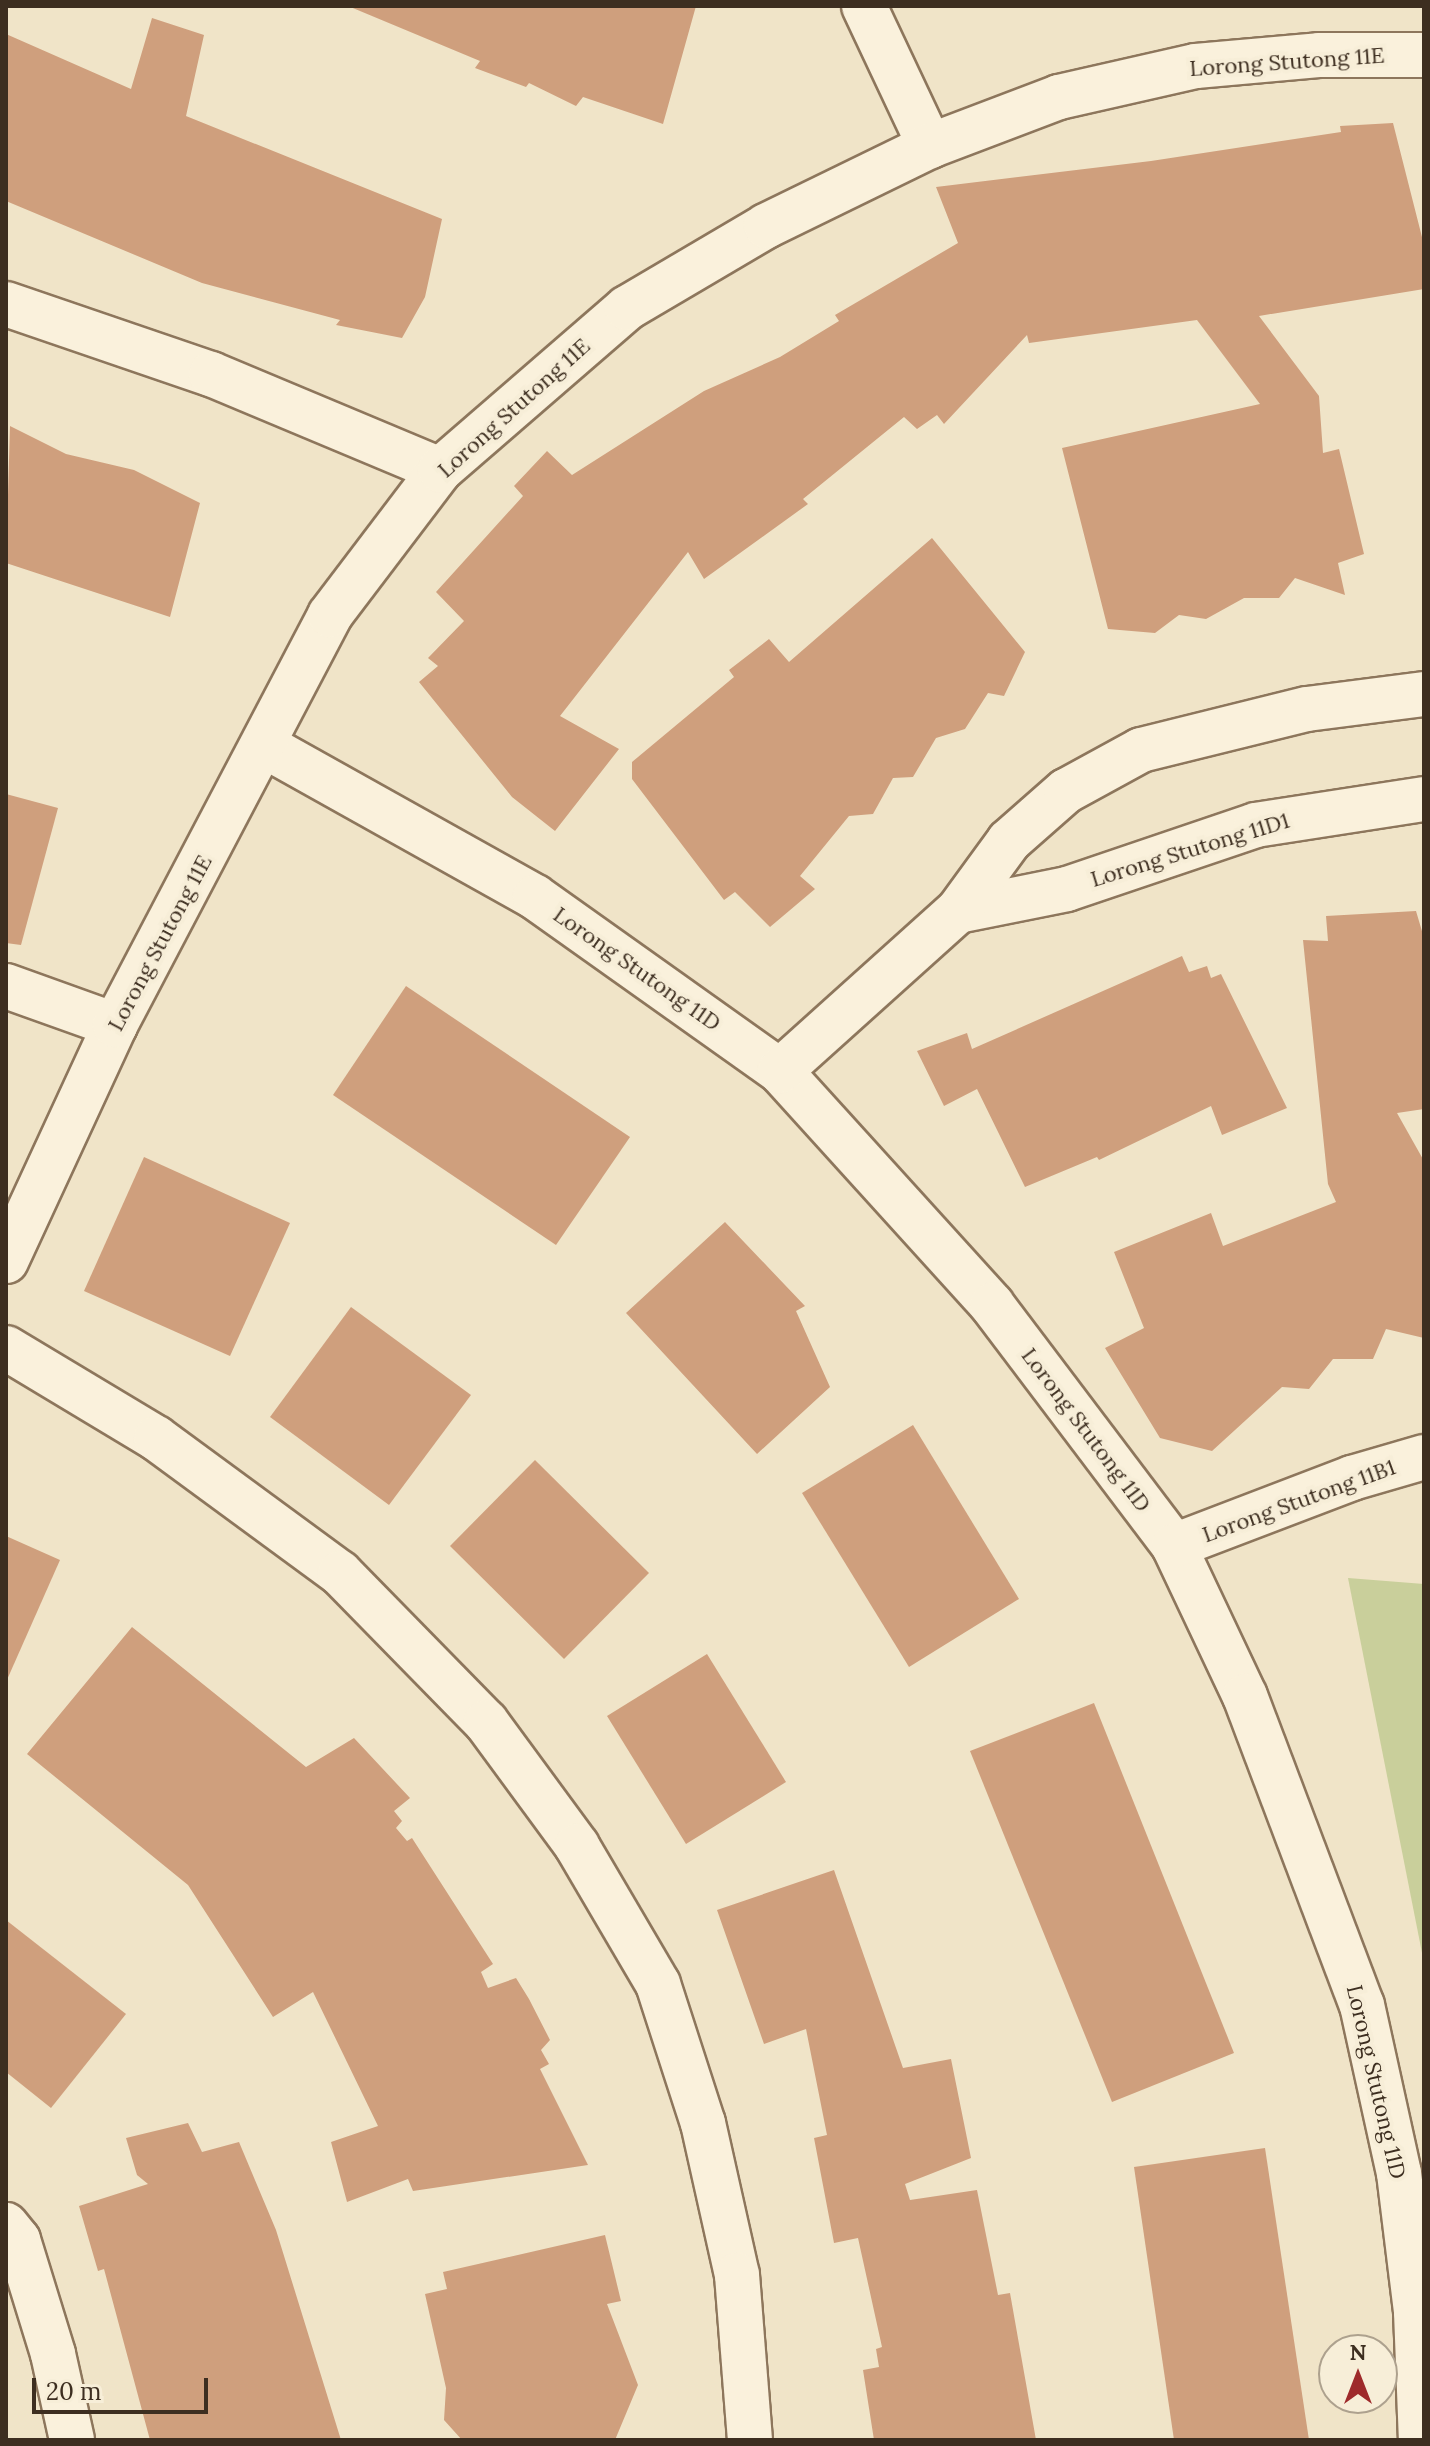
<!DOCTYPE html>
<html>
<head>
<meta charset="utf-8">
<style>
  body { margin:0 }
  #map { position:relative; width:1430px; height:2446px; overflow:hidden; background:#f0e4c8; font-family:Lora,serif }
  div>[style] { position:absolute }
  .green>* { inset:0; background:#c9cf9b }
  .building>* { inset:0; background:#cf9f7d }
  .roads { filter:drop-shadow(2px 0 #8d765c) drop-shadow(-2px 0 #8d765c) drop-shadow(0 2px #8d765c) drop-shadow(0 -2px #8d765c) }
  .street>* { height:44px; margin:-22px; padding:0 22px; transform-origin:22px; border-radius:22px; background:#faf1dc }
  span { translate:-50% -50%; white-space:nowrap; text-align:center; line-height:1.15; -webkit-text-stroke:8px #f7eed8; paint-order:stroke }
  .street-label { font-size:22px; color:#3d2e20 }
  .frame { position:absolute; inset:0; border:8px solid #3d2e20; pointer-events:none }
  .north { position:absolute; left:1318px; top:2334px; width:80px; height:80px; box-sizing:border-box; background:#f7eed8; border:2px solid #ada18e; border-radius:50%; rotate:0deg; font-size:22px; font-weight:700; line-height:32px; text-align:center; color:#3d2e20 }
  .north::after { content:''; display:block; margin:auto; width:28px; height:36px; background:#9e2a2b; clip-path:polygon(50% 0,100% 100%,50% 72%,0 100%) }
  .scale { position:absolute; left:32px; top:2378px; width:176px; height:36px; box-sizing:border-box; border:4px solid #3d2e20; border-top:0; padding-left:10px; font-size:24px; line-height:28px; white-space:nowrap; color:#3d2e20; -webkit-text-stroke:6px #f7eed8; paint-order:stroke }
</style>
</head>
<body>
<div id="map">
  <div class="green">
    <i style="clip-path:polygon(1348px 1578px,1424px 1584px,1424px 1963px)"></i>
  </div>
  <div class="building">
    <i style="clip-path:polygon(348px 6px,696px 6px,663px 124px,583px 97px,576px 106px,529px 83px,526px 87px,475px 68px,480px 61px)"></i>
    <i style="clip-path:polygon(152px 18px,204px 35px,186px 116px,442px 219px,425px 297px,402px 338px,336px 325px,340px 320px,202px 283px,6px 201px,6px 34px,131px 89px)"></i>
    <i style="clip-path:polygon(1393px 123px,1424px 245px,1424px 289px,1259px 316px,1319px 396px,1323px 453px,1339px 449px,1364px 554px,1338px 563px,1345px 595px,1295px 578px,1279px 598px,1244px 598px,1206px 619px,1179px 615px,1155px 633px,1108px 629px,1062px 448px,1260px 404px,1197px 320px,1029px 343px,1027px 335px,944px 424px,937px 415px,917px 429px,904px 417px,803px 499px,808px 504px,704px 579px,688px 552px,560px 716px,619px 749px,555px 831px,512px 797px,419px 682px,438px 666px,428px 658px,464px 621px,436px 592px,523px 496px,514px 486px,547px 451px,572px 475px,704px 391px,780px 357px,839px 321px,835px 315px,958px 243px,936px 187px,1151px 161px,1341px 132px,1340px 126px)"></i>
    <i style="clip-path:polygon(10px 426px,66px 454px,134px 470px,200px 503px,170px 617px,6px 563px)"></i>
    <i style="clip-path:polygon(932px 538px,1025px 652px,1004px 696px,988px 693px,965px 729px,936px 738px,913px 777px,893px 778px,873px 814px,849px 816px,800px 876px,815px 889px,770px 927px,735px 892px,724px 900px,632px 779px,632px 762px,734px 677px,729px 670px,769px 639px,789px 662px)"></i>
    <i style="clip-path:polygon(6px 794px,58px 808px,21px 945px,6px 943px)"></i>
    <i style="clip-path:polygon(1416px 911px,1424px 938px,1424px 1109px,1397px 1113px,1424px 1161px,1424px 1338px,1386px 1329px,1373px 1359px,1333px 1359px,1309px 1389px,1282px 1387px,1212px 1451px,1160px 1438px,1105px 1348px,1144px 1328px,1114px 1252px,1211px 1213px,1223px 1246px,1336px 1202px,1328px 1184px,1303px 940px,1328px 941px,1326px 916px)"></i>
    <i style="clip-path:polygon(1182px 956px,1189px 972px,1207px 966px,1211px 978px,1221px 974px,1287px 1108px,1222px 1135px,1211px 1106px,1099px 1160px,1097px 1157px,1025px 1187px,977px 1089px,944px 1106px,917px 1051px,967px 1033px,972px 1049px)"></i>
    <i style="clip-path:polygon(406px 986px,630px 1137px,556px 1245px,333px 1095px)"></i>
    <i style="clip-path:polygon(144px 1157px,290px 1223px,230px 1356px,84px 1291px)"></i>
    <i style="clip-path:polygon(725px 1222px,805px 1306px,796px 1311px,830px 1387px,757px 1454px,626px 1313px)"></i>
    <i style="clip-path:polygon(351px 1307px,471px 1395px,389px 1505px,270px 1417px)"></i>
    <i style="clip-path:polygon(913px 1425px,1019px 1599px,909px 1667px,802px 1493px)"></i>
    <i style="clip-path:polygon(535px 1460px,649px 1573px,564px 1659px,450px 1546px)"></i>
    <i style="clip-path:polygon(6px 1536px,60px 1560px,6px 1682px)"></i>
    <i style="clip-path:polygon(132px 1627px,306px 1767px,354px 1738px,410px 1798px,394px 1811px,402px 1821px,396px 1828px,407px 1841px,412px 1838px,493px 1964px,481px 1972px,488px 1988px,516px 1978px,529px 1999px,550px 2040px,541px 2050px,549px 2064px,540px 2069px,588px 2165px,413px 2191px,408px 2179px,347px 2202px,331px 2142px,378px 2126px,313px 1992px,273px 2017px,188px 1885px,27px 1754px)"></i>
    <i style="clip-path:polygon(707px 1654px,786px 1782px,686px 1844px,607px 1716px)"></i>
    <i style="clip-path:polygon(1094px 1703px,1234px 2053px,1112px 2102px,970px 1751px)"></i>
    <i style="clip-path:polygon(834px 1870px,903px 2068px,951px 2059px,971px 2158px,905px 2184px,910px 2200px,977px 2190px,998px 2295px,1010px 2293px,1036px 2440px,874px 2440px,863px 2370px,879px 2367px,876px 2349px,882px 2347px,858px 2238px,834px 2243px,814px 2138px,827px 2135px,806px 2029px,764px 2044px,717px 1910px)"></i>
    <i style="clip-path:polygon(6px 1920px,126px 2014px,51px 2108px,6px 2072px)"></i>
    <i style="clip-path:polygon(188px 2123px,202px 2152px,239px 2142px,276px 2230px,341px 2440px,150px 2440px,104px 2269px,98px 2271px,79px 2206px,148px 2184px,137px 2175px,126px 2138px)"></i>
    <i style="clip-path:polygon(1265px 2148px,1309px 2440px,1174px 2440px,1134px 2167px)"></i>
    <i style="clip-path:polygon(605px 2235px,621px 2301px,607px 2304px,638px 2385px,615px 2440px,462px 2440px,444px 2420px,446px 2388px,425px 2294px,447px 2289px,443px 2272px)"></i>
  </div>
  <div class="roads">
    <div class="street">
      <i style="left:864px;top:6px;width:155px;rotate:64.8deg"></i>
      <i style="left:6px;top:304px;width:217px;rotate:18.9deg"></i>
      <i style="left:211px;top:374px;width:248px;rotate:22.7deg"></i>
      <i style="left:265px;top:746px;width:309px;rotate:29.2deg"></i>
      <i style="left:535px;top:897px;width:301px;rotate:35.4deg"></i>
      <i style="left:780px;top:1071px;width:316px;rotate:47.8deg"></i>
      <i style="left:992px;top:1305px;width:302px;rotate:52.9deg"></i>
      <i style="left:1174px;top:1546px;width:166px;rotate:64.7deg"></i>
      <i style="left:1245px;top:1696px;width:330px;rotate:69.3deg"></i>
      <i style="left:1362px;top:2005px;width:172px;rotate:77.6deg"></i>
      <i style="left:1399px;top:2173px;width:140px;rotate:83deg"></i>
      <i style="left:1416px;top:2312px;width:128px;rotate:87.8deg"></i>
      <i style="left:958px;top:911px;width:111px;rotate:-11.4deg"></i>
      <i style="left:1067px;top:889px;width:200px;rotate:-18.7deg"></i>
      <i style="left:1256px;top:825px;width:170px;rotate:-8.8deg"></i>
      <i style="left:6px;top:986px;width:116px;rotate:19.7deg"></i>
      <i style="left:780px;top:1071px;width:239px;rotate:-42deg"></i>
      <i style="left:958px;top:911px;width:87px;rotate:-53.9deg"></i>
      <i style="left:1009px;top:841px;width:76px;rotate:-41.3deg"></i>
      <i style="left:1066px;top:791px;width:85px;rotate:-28.7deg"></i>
      <i style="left:1141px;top:750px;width:171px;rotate:-13.9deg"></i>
      <i style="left:1307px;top:709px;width:118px;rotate:-7.3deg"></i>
      <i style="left:6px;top:1261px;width:260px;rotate:-65.2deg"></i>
      <i style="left:115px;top:1025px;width:463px;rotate:-62.3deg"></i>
      <i style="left:330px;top:615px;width:182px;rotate:-52.8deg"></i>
      <i style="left:440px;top:470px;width:247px;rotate:-40.9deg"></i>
      <i style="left:627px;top:308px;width:161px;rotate:-30.5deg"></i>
      <i style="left:766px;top:226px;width:182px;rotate:-26deg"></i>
      <i style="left:930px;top:146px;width:138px;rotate:-20.8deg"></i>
      <i style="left:1059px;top:97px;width:140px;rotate:-12.8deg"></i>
      <i style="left:1196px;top:66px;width:123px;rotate:-5.1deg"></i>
      <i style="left:1319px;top:55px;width:105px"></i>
      <i style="left:6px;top:1348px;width:175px;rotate:31deg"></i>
      <i style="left:156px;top:1438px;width:228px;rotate:36.3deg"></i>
      <i style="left:340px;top:1573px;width:209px;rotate:45.6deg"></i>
      <i style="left:486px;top:1722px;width:154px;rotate:53.7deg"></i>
      <i style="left:577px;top:1846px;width:160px;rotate:59.6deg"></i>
      <i style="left:658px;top:1984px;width:146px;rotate:72.1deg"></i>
      <i style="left:703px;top:2123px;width:156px;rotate:77.4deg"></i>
      <i style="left:737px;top:2275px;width:166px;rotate:85.5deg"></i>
      <i style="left:1174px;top:1546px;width:191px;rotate:-20.9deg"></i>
      <i style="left:1352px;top:1478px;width:75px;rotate:-16.3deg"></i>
      <i style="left:6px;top:2225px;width:19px;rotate:51deg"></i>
      <i style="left:18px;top:2240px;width:119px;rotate:72.9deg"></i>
      <i style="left:53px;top:2354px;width:88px;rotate:77.5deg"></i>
    </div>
  </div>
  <div class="street-label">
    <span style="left:1287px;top:62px;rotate:-4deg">Lorong Stutong 11E</span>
    <span style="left:514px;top:408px;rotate:-42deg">Lorong Stutong 11E</span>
    <span style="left:1190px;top:850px;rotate:-17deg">Lorong Stutong 11D1</span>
    <span style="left:160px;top:943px;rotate:-62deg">Lorong Stutong 11E</span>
    <span style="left:637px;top:969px;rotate:35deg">Lorong Stutong 11D</span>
    <span style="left:1086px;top:1430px;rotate:53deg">Lorong Stutong 11D</span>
    <span style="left:1299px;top:1501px;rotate:-20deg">Lorong Stutong 11B1</span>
    <span style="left:1376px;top:2082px;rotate:77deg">Lorong Stutong 11D</span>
  </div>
  <div class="frame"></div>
  <div class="north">N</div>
  <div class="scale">20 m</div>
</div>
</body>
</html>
